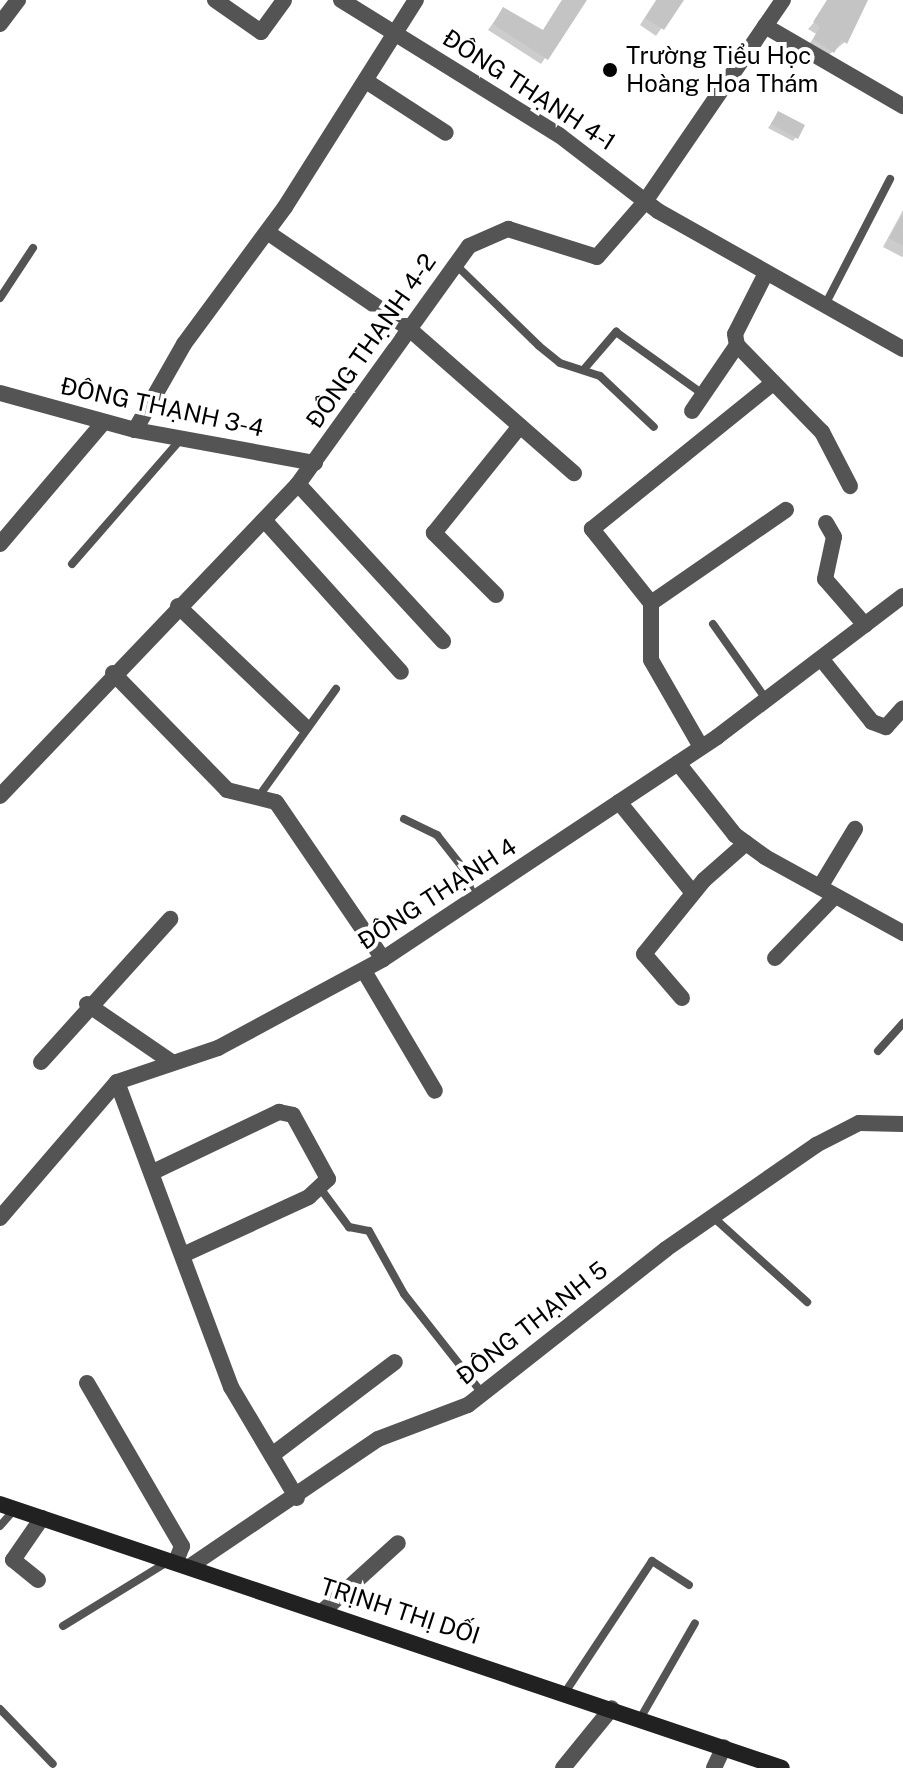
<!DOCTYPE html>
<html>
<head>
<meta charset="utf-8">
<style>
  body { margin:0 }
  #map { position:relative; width:903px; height:1768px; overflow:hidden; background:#fff; font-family:"Public Sans",sans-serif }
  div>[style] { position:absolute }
  .shadow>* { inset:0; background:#0003 }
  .building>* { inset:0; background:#c4c4c4 }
  .service>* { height:8px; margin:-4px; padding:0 4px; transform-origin:4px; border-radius:4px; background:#545454 }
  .minor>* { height:16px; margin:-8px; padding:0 8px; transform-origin:8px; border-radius:8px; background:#545454 }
  .secondary>* { height:16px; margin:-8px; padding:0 8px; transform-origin:8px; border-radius:8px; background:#212121 }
  .dots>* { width:22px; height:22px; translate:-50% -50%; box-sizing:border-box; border:4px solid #fff; border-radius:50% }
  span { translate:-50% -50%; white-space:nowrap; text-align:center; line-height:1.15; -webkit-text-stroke:8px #fff; paint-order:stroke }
  .poi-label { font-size:24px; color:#000 }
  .left { translate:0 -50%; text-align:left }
  .street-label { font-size:24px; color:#000 }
</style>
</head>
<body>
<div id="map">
  <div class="shadow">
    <i style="clip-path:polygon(562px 0,584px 0,541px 64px,488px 30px,503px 9px,542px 32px)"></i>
    <i style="clip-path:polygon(656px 0,681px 0,656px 36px,640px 25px)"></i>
    <i style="clip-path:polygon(835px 0,859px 0,845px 42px,826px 57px,808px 46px,816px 34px,808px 29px)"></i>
    <i style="clip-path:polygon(778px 113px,796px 137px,793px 141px,768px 128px)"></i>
    <i style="clip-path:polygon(903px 210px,903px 256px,902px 257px,883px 247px)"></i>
  </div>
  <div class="building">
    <i style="clip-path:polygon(562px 0,587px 0,548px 60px,493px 24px,503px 7px,543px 30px)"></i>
    <i style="clip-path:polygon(657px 0,684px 0,664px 30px,645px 18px)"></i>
    <i style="clip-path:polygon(827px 0,868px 0,847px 44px,842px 40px,834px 53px,813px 39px,820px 27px,813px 22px)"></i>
    <i style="clip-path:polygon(778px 111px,805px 125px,798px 139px,771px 124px)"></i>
    <i style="clip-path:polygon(903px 214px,903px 246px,889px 238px)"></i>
  </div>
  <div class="service">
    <i style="left:455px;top:264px;width:117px;rotate:44.3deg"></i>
    <i style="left:539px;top:346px;width:27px;rotate:39deg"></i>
    <i style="left:560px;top:363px;width:42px;rotate:18deg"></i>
    <i style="left:600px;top:376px;width:74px;rotate:43.4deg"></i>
    <i style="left:0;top:298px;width:60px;rotate:-56.6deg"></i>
    <i style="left:825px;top:305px;width:142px;rotate:-62.7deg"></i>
    <i style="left:585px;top:368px;width:48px;rotate:-49.3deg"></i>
    <i style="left:616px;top:332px;width:107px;rotate:35.5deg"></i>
    <i style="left:72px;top:564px;width:166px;rotate:-48.9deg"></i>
    <i style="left:713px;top:624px;width:92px;rotate:54.8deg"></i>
    <i style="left:259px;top:796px;width:132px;rotate:-54.3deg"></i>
    <i style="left:404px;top:819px;width:37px;rotate:26deg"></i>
    <i style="left:437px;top:835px;width:42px;rotate:51.8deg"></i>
    <i style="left:463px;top:868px;width:33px;rotate:70deg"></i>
    <i style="left:878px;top:1051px;width:38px;rotate:-48deg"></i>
    <i style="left:320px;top:1188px;width:49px;rotate:53.4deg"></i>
    <i style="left:349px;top:1227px;width:20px;rotate:11deg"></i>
    <i style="left:369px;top:1231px;width:72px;rotate:60.9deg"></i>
    <i style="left:404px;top:1294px;width:126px;rotate:51.8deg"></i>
    <i style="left:713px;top:1217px;width:127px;rotate:42.1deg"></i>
    <i style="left:0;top:1526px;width:21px;rotate:-49deg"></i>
    <i style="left:63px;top:1626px;width:124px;rotate:-31.5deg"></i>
    <i style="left:566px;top:1691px;width:156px;rotate:-56.5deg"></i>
    <i style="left:652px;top:1561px;width:44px;rotate:33deg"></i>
    <i style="left:0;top:1709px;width:76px;rotate:46.1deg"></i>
    <i style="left:641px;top:1717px;width:108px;rotate:-60.1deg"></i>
  </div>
  <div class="minor">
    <i style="left:215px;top:0;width:56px;rotate:34.8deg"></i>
    <i style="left:261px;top:32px;width:39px;rotate:-54deg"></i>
    <i style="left:341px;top:0;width:256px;rotate:31.8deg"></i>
    <i style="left:559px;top:135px;width:125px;rotate:37.5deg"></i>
    <i style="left:658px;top:211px;width:281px;rotate:29.4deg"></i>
    <i style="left:0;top:24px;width:30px;rotate:-53deg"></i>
    <i style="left:765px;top:26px;width:160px;rotate:30.1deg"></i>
    <i style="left:366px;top:81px;width:95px;rotate:33deg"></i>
    <i style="left:267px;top:232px;width:169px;rotate:34.2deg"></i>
    <i style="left:407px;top:327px;width:222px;rotate:41.2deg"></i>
    <i style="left:766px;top:273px;width:68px;rotate:116.9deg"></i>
    <i style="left:735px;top:334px;width:11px;rotate:80deg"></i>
    <i style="left:737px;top:345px;width:122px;rotate:45.7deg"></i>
    <i style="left:822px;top:432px;width:61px;rotate:62.6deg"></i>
    <i style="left:0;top:393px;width:140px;rotate:15.3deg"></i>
    <i style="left:135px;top:430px;width:183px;rotate:10.4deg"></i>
    <i style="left:692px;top:411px;width:80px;rotate:-55.7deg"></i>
    <i style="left:135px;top:430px;width:99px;rotate:-60.3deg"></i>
    <i style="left:184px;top:344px;width:170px;rotate:-53.6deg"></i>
    <i style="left:285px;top:207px;width:245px;rotate:-57.7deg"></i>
    <i style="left:298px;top:484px;width:214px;rotate:47.3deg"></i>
    <i style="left:265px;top:521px;width:203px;rotate:48deg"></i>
    <i style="left:826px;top:523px;width:16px;rotate:60deg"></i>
    <i style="left:834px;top:537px;width:43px;rotate:102.1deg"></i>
    <i style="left:825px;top:579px;width:61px;rotate:49deg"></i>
    <i style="left:0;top:544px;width:160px;rotate:-49.6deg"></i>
    <i style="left:496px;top:595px;width:88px;rotate:-135deg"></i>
    <i style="left:434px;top:533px;width:137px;rotate:-51.2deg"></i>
    <i style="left:651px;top:603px;width:95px;rotate:-128.6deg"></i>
    <i style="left:592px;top:529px;width:233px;rotate:-38.9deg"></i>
    <i style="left:178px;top:606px;width:174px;rotate:43.6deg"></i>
    <i style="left:823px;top:661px;width:78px;rotate:51.2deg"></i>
    <i style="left:872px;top:722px;width:15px;rotate:20deg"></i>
    <i style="left:886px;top:727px;width:25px;rotate:-48deg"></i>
    <i style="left:113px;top:673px;width:163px;rotate:45.7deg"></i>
    <i style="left:227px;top:790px;width:50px;rotate:13.8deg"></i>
    <i style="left:276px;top:802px;width:190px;rotate:55.7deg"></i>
    <i style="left:701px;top:747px;width:100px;rotate:-119.9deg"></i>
    <i style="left:651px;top:660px;width:57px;rotate:-90deg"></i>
    <i style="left:651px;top:603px;width:164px;rotate:-34.6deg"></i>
    <i style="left:678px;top:763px;width:92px;rotate:51.6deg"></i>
    <i style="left:735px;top:835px;width:37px;rotate:36deg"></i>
    <i style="left:765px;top:857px;width:158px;rotate:28.8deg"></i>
    <i style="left:0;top:796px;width:431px;rotate:-46.3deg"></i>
    <i style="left:298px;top:484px;width:293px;rotate:-54.3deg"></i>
    <i style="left:469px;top:246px;width:43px;rotate:-23.6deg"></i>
    <i style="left:508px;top:229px;width:93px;rotate:17.5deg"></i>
    <i style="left:597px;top:257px;width:72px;rotate:-49deg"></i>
    <i style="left:644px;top:203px;width:246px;rotate:-55.6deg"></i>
    <i style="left:619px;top:802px;width:117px;rotate:50.9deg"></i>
    <i style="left:820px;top:887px;width:68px;rotate:-58.9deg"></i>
    <i style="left:775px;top:958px;width:86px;rotate:-45.9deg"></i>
    <i style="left:364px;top:971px;width:139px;rotate:59.4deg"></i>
    <i style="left:682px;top:998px;width:58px;rotate:-130.8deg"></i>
    <i style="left:644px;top:954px;width:95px;rotate:-51deg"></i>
    <i style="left:704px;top:880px;width:56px;rotate:-41.4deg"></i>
    <i style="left:87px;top:1004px;width:101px;rotate:34.5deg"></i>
    <i style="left:41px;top:1062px;width:193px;rotate:-47.9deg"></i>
    <i style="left:117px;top:1082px;width:326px;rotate:69.5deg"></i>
    <i style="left:231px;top:1387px;width:129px;rotate:59.3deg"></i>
    <i style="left:153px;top:1172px;width:140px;rotate:-25.5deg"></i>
    <i style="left:279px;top:1112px;width:14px;rotate:12deg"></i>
    <i style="left:293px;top:1115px;width:73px;rotate:61.3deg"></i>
    <i style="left:328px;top:1179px;width:26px;rotate:137deg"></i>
    <i style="left:309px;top:1197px;width:136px;rotate:155.3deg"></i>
    <i style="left:0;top:1218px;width:179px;rotate:-49.3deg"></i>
    <i style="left:117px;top:1082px;width:107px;rotate:-18.6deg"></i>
    <i style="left:218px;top:1048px;width:187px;rotate:-28.3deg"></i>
    <i style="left:383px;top:959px;width:401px;rotate:-33.6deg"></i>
    <i style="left:717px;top:737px;width:233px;rotate:-37.2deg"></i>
    <i style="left:87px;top:1383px;width:189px;rotate:59.8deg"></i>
    <i style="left:182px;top:1546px;width:17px;rotate:111deg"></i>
    <i style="left:272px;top:1455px;width:154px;rotate:-37.1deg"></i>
    <i style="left:189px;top:1567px;width:228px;rotate:-34.1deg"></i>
    <i style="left:378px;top:1439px;width:96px;rotate:-20.7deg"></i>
    <i style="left:468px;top:1405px;width:252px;rotate:-38.2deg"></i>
    <i style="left:666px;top:1249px;width:183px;rotate:-34.7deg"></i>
    <i style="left:816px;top:1145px;width:48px;rotate:-27.1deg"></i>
    <i style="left:859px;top:1123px;width:44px;rotate:1.3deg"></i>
    <i style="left:38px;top:1580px;width:32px;rotate:-141deg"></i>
    <i style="left:13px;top:1560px;width:51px;rotate:-55.4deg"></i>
    <i style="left:323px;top:1611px;width:101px;rotate:-42.2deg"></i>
    <i style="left:563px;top:1768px;width:77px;rotate:-50.8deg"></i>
    <i style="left:714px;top:1768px;width:23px;rotate:-65deg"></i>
  </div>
  <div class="secondary">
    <i style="left:0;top:1504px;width:825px;rotate:18.65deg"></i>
  </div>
  <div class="dots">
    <i style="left:610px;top:70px;background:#000"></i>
  </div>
  <div class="poi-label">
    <span class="left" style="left:626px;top:70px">Trường Tiểu Học<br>Hoàng Hoa Thám</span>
  </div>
  <div class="street-label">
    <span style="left:529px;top:90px;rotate:33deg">ĐÔNG THẠNH 4-1</span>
    <span style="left:371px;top:341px;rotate:-55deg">ĐÔNG THẠNH 4-2</span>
    <span style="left:162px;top:407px;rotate:12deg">ĐÔNG THẠNH 3-4</span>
    <span style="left:437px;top:894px;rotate:-33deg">ĐÔNG THẠNH 4</span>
    <span style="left:532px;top:1323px;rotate:-38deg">ĐÔNG THẠNH 5</span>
    <span style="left:400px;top:1611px;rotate:18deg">TRỊNH THỊ DỐI</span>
  </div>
</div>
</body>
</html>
